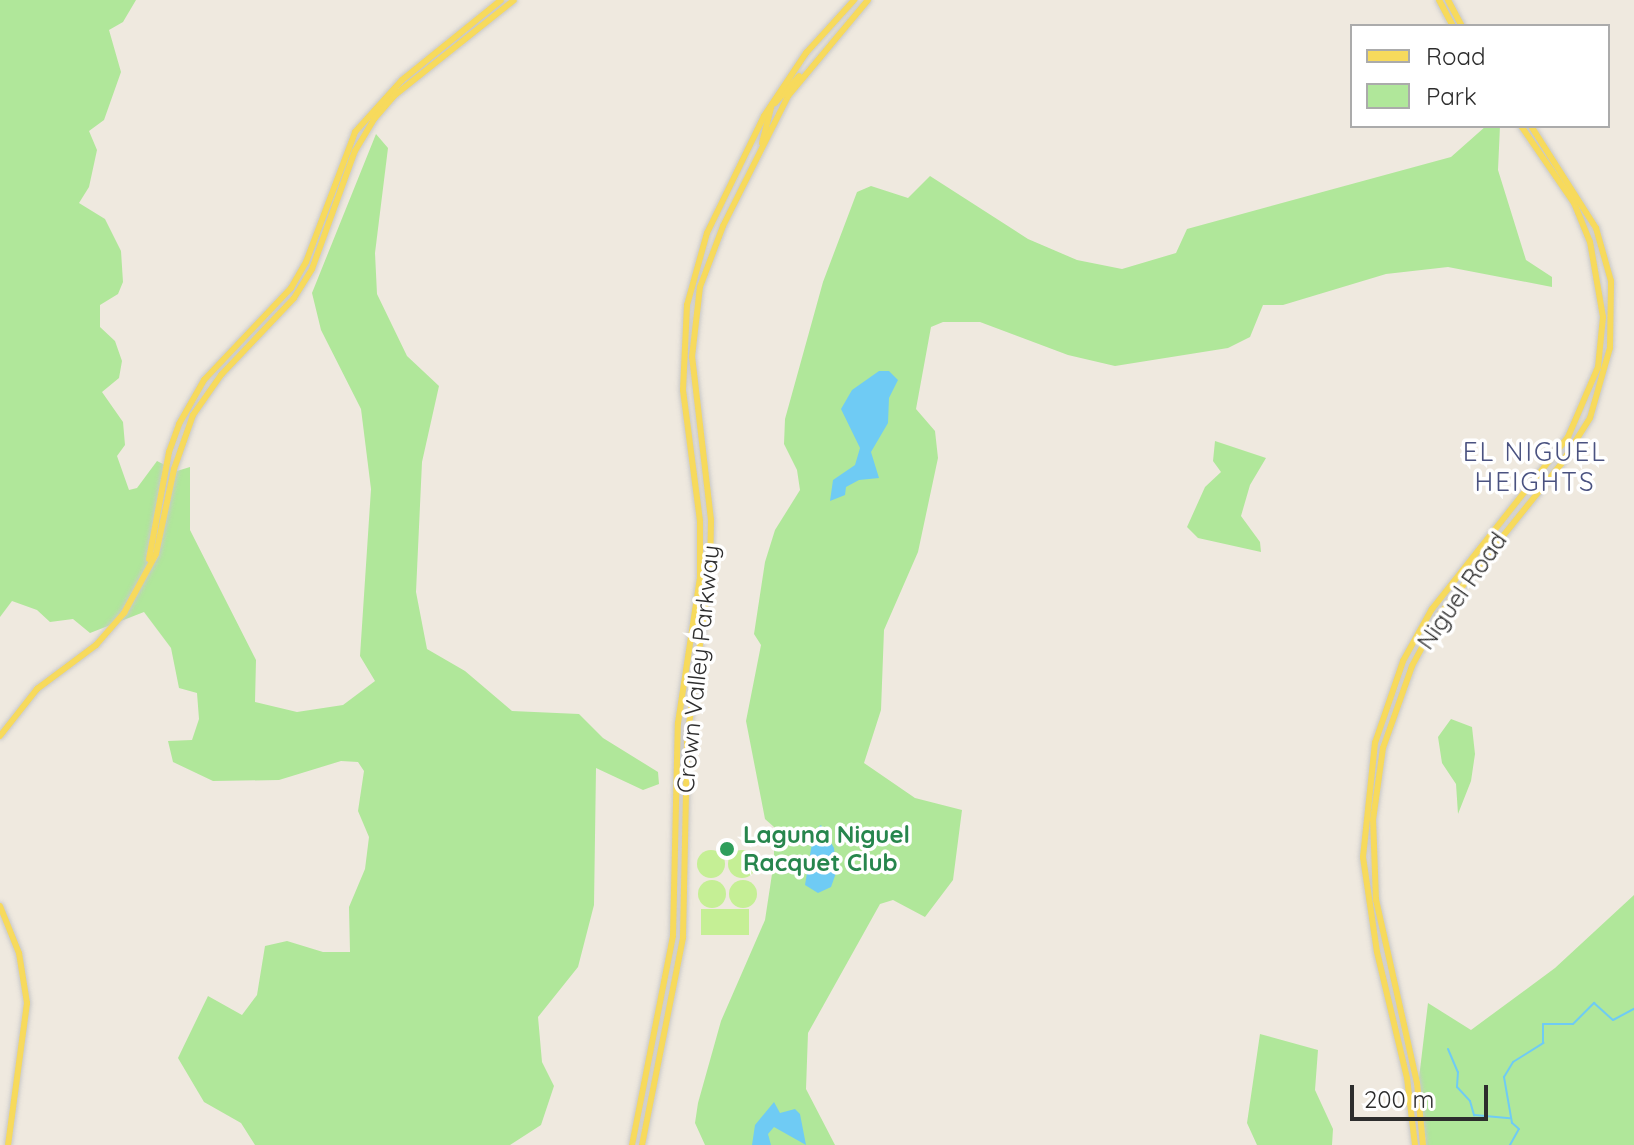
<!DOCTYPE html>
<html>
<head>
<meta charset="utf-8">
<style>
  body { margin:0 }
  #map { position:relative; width:1634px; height:1145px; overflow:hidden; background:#efe9df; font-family:Quicksand,sans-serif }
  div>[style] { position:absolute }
  .green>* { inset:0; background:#b0e79a }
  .pitch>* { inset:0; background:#c5ef95; transform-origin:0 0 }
  .round { border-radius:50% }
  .water>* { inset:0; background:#6fcbf4 }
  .stream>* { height:2px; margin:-1px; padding:0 1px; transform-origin:1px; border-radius:1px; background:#6fcbf4 }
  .roads { filter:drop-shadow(0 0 2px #c8c8c8) drop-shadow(0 0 2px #c8c8c8) }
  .major>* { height:6px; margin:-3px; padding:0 3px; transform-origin:3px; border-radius:3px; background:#f7da5c }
  .dots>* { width:22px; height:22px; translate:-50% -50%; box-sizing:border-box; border:4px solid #fff; border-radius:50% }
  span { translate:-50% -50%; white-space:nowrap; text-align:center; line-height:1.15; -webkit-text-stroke:7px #fff; paint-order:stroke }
  .street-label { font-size:24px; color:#2d2d2d }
  .leisure-label { font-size:24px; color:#27864d; font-weight:700 }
  .left { translate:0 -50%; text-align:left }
  .neighbourhood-label { font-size:26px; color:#4a5280; letter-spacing:2px }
  .legend { position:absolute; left:1350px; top:24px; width:260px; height:104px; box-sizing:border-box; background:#fff; border:2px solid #ababab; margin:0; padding:10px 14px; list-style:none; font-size:24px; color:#2d2d2d }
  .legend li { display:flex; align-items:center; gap:16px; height:40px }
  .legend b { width:40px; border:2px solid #ababab }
  .scale { position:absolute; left:1350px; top:1085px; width:138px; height:36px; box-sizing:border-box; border:4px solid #2d2d2d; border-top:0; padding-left:10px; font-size:24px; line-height:28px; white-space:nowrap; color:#2d2d2d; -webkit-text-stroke:6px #fff; paint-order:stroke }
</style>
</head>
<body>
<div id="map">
  <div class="green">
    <i style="clip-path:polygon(0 0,136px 0,123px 22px,109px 30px,121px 72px,104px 120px,89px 131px,97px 150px,89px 187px,79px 203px,105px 219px,121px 251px,123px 282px,118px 294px,100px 305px,100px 327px,115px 341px,122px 361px,119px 378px,102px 392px,123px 422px,125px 445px,117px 456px,129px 490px,137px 488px,157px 461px,177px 471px,190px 467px,190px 530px,256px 660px,255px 702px,297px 712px,343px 705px,375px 681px,360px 656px,371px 489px,361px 409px,321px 330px,312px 293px,376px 134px,388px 148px,375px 253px,377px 294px,407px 356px,439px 386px,422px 462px,416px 592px,427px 649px,465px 671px,512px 711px,579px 714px,603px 738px,658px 772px,659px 784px,643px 790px,596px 768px,594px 905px,578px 967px,538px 1017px,542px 1062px,554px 1086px,541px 1125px,510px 1145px,255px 1145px,241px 1123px,204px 1102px,178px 1058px,208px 996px,242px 1015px,257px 995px,265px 946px,287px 941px,323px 952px,350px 952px,349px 907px,365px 869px,369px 837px,358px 811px,364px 771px,358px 762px,341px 761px,279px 780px,213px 781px,173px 762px,168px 741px,192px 740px,199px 719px,197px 693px,179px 688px,171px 648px,144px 612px,90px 633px,73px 619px,50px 622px,37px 610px,12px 601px,0 617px)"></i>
    <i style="clip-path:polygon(1486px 126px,1500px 126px,1498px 170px,1526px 260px,1552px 277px,1552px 287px,1448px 267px,1386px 274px,1283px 305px,1263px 305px,1250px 337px,1228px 348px,1115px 366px,1068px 355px,980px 322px,943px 322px,931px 327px,916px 409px,935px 431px,938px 458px,918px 552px,884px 630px,881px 710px,864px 763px,915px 798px,962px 810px,953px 880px,925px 917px,893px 900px,880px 904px,808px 1033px,806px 1089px,835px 1145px,705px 1145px,695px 1123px,698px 1103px,721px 1021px,765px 920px,774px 861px,774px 827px,765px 819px,746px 721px,761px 645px,754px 634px,765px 562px,775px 530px,800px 490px,797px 470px,784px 444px,785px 419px,823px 282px,857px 192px,871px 186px,908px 198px,930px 176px,1028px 239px,1077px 260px,1122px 269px,1176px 253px,1187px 229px,1451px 157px)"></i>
    <i style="clip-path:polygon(1215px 441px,1266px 458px,1250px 485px,1241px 516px,1260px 542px,1261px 552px,1198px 538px,1187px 527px,1205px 487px,1221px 472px,1213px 461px)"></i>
    <i style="clip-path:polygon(1451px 719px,1472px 727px,1475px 754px,1471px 781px,1458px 814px,1456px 784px,1442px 763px,1438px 737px)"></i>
    <i style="clip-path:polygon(1634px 895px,1634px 1145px,1426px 1145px,1419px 1078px,1428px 1003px,1471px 1030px,1555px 968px)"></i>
    <i style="clip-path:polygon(1260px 1034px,1318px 1050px,1315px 1090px,1333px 1129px,1332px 1145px,1257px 1145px,1247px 1123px)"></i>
  </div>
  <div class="pitch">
    <i class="round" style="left:728px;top:850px;width:28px;height:28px"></i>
    <i class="round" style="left:697px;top:850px;width:28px;height:28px"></i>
    <i class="round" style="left:698px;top:880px;width:28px;height:28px"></i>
    <i class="round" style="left:729px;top:880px;width:28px;height:28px"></i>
    <i style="left:701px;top:909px;width:48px;height:26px"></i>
  </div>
  <div class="water">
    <i style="clip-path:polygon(879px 371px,889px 371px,898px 380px,889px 398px,888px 423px,871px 452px,879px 478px,859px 480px,846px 487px,845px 495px,830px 501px,833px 480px,855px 465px,860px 448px,841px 409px,852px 390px)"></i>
    <i style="clip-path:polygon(821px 825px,834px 848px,836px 873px,831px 887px,818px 893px,805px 885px,814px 831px)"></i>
    <i style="clip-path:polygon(774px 1102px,780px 1113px,795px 1109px,800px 1114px,806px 1145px,774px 1127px,768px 1134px,771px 1145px,752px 1145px,755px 1125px)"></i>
  </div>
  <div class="stream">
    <i style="left:1448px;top:1049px;width:25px;rotate:67deg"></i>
    <i style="left:1458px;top:1072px;width:15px;rotate:94deg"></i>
    <i style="left:1457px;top:1087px;width:19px;rotate:47deg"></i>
    <i style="left:1470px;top:1101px;width:15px;rotate:74deg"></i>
    <i style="left:1474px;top:1115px;width:36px;rotate:5deg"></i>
    <i style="left:1510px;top:1145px;width:18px;rotate:-61deg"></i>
    <i style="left:1519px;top:1129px;width:9px;rotate:-139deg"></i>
    <i style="left:1512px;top:1123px;width:47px;rotate:-99.9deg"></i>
    <i style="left:1504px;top:1077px;width:17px;rotate:-59deg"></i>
    <i style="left:1513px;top:1062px;width:36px;rotate:-32deg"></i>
    <i style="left:1543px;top:1043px;width:19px;rotate:-90deg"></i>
    <i style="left:1543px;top:1024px;width:30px"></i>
    <i style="left:1573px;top:1024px;width:30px;rotate:-45deg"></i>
    <i style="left:1594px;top:1003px;width:25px;rotate:42deg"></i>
    <i style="left:1613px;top:1020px;width:24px;rotate:-28deg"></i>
  </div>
  <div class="roads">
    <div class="major">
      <i style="left:1439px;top:0;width:30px;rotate:62deg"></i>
      <i style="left:1448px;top:0;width:30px;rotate:62deg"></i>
      <i style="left:775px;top:103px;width:36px;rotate:-48deg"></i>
      <i style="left:762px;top:143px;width:40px;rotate:-75.6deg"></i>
      <i style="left:149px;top:559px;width:109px;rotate:-79.4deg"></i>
      <i style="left:169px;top:452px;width:30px;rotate:-70deg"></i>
      <i style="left:179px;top:424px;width:51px;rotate:-60.4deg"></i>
      <i style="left:204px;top:380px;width:127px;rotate:-46.6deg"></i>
      <i style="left:291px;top:288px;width:30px;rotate:-60deg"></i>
      <i style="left:306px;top:262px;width:139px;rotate:-69.3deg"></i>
      <i style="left:355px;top:132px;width:70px;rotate:-47.9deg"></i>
      <i style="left:402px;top:80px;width:127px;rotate:-38.9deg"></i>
      <i style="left:0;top:736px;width:60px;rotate:-51.8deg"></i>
      <i style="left:37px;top:689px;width:74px;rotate:-36.7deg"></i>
      <i style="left:96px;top:645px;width:43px;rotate:-48.8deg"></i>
      <i style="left:124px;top:613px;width:67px;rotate:-61.5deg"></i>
      <i style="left:156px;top:554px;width:87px;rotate:-78deg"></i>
      <i style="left:174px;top:469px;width:57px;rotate:-70.6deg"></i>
      <i style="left:193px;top:415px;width:49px;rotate:-55deg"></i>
      <i style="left:221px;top:375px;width:106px;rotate:-46.5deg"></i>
      <i style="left:294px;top:298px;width:34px;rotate:-58deg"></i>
      <i style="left:312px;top:269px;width:126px;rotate:-70deg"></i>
      <i style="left:355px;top:151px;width:39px;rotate:-59deg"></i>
      <i style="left:375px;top:118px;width:30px;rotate:-49deg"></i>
      <i style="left:395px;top:95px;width:152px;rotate:-38.6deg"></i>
      <i style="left:0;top:906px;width:51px;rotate:68deg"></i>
      <i style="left:19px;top:953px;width:51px;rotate:80.9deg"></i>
      <i style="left:27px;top:1003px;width:143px;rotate:97.6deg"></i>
      <i style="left:632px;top:1145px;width:213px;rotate:-78.9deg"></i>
      <i style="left:673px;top:936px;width:213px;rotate:-88.7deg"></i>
      <i style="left:678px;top:723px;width:147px;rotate:-81.4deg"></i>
      <i style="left:700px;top:578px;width:57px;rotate:-90deg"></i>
      <i style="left:700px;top:521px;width:132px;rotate:-97.4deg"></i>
      <i style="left:683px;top:390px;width:85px;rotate:-87.3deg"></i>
      <i style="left:687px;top:305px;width:75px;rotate:-74.5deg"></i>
      <i style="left:707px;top:233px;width:130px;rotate:-64deg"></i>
      <i style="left:764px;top:116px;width:76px;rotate:-56.3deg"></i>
      <i style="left:806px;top:53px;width:72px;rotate:-47.8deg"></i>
      <i style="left:642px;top:1145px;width:212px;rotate:-78.8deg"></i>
      <i style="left:683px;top:937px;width:198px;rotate:-88.8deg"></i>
      <i style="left:687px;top:739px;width:169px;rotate:-82.2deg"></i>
      <i style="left:710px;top:572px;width:52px;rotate:-88.9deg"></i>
      <i style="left:711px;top:520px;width:164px;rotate:-96.6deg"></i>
      <i style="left:692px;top:357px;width:70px;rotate:-83.5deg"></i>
      <i style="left:700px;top:287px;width:65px;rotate:-69.3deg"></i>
      <i style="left:723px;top:226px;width:145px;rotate:-63.4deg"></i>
      <i style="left:788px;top:96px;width:125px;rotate:-50.2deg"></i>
      <i style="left:1415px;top:1145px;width:67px;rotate:-96.8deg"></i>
      <i style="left:1407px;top:1078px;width:130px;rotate:-103.4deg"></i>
      <i style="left:1377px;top:952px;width:96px;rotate:-98.4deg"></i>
      <i style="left:1363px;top:857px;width:115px;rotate:-84deg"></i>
      <i style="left:1375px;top:743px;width:87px;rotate:-71.1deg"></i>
      <i style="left:1403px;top:661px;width:60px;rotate:-60.9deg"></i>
      <i style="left:1432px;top:609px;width:219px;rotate:-51.7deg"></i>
      <i style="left:1568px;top:437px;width:76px;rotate:-66.8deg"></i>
      <i style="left:1598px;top:367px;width:50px;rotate:-84.3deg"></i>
      <i style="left:1603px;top:317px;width:76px;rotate:-99.8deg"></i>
      <i style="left:1590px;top:242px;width:42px;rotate:-112.3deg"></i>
      <i style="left:1574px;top:203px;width:93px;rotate:-124.5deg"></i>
      <i style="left:1423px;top:1145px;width:62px;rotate:-95.5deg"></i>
      <i style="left:1417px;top:1083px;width:188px;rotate:-102.6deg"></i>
      <i style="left:1376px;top:900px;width:80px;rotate:-92.1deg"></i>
      <i style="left:1373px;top:820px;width:73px;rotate:-82.1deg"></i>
      <i style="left:1383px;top:748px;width:87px;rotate:-70.5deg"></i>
      <i style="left:1412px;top:666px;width:59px;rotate:-61.7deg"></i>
      <i style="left:1440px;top:614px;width:193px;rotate:-51.1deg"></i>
      <i style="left:1561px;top:464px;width:54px;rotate:-57.8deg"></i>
      <i style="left:1590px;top:418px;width:73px;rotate:-74.1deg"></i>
      <i style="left:1610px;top:348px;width:67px;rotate:-89.1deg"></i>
      <i style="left:1611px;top:281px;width:55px;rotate:-105.8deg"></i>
      <i style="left:1596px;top:228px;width:121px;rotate:-122.5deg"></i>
    </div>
  </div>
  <div class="dots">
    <i style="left:727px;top:849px;background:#2e9e5b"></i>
  </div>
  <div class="street-label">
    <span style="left:1462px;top:591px;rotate:-55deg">Niguel Road</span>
    <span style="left:698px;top:669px;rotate:-84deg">Crown Valley Parkway</span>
  </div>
  <div class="leisure-label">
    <span class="left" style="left:743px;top:849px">Laguna Niguel<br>Racquet Club</span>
  </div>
  <div class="neighbourhood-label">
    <span style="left:1535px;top:467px">EL NIGUEL<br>HEIGHTS</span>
  </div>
  <ul class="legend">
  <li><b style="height:10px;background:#f7da5c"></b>Road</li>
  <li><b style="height:22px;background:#b0e79a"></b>Park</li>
  </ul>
  <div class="scale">200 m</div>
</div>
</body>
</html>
